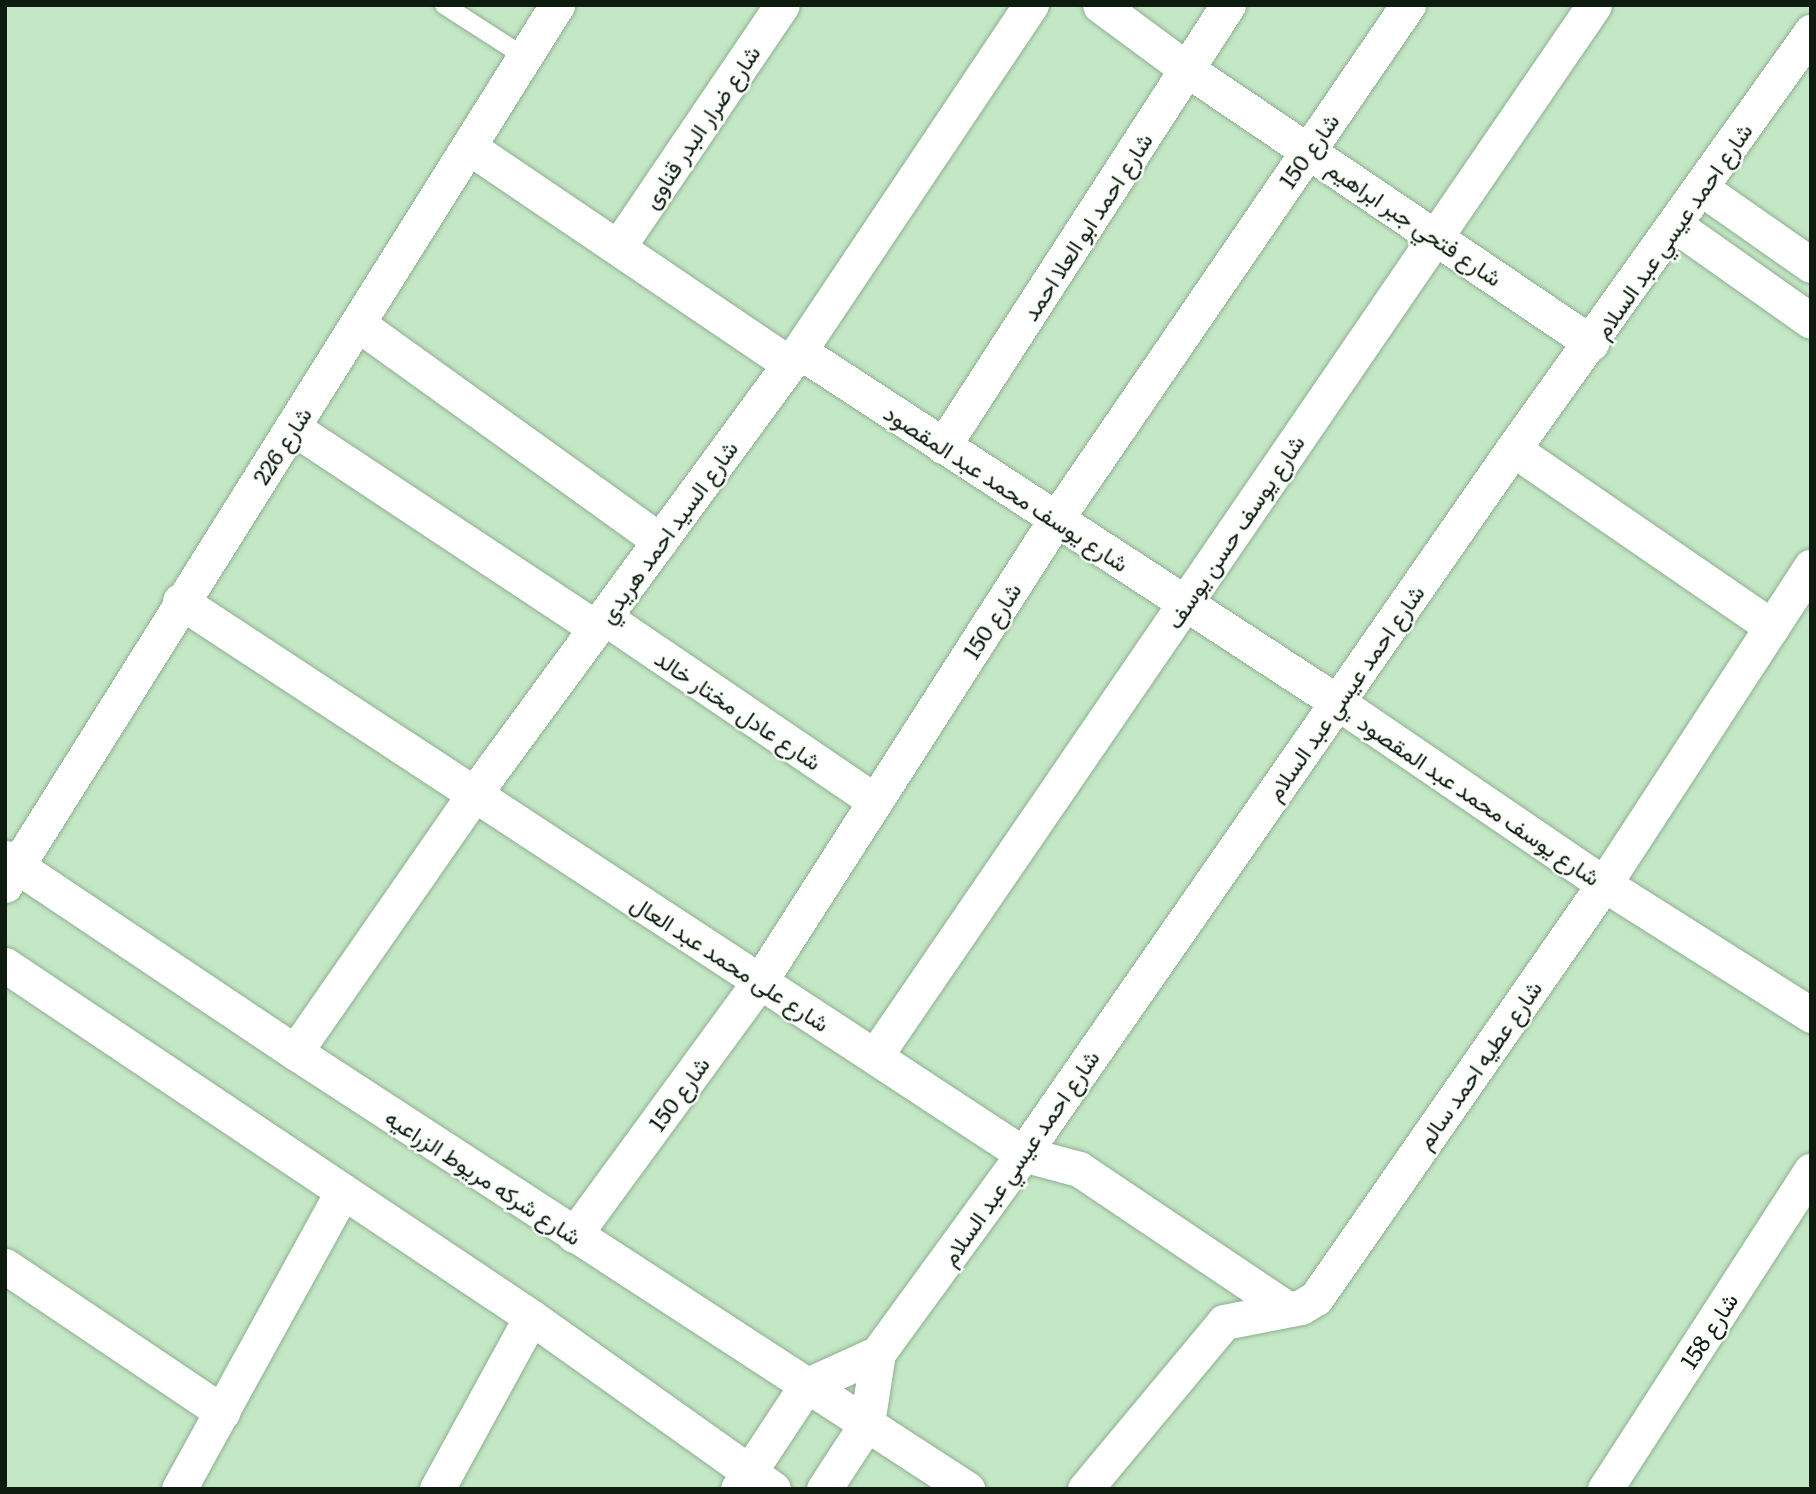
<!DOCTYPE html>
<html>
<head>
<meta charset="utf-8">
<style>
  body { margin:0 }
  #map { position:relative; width:1816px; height:1494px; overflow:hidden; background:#c4e8c5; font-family:Literata,Vazirmatn,serif }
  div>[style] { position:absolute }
  .roads { filter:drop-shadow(0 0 2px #8daf8f) drop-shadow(0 0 2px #8daf8f) }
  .lane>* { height:18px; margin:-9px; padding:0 9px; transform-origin:9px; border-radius:9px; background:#fff }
  .street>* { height:35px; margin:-17.5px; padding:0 17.5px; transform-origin:17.5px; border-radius:17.5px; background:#fff }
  span { translate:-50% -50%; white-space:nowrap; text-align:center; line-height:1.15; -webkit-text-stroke:5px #fbfffb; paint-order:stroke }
  .street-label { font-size:23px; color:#0e1b0f }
  .frame { position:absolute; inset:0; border:7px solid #0e1b0f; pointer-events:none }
</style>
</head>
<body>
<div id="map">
  <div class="roads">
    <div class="lane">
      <i style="left:444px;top:5px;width:96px;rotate:32.7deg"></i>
    </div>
    <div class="street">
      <i style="left:1100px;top:5px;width:109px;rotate:36.5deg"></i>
      <i style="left:1188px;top:70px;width:487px;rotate:34.1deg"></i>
      <i style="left:469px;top:147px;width:387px;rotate:34.1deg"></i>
      <i style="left:1701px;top:188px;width:134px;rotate:35deg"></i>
      <i style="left:1675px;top:225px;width:166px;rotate:35.2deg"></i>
      <i style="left:618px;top:247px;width:292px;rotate:-55.9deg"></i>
      <i style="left:358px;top:324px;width:372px;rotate:35.7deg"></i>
      <i style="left:799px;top:351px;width:642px;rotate:33.12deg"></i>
      <i style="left:1337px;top:702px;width:323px;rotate:34.3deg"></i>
      <i style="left:1604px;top:884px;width:245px;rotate:32.3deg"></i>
      <i style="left:292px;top:427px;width:364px;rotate:33.5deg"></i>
      <i style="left:943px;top:446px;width:525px;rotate:-57.13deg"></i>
      <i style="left:1513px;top:449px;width:314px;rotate:34.5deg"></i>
      <i style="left:180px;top:601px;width:1008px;rotate:33.26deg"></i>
      <i style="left:1023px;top:1154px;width:58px;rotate:15deg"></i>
      <i style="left:1079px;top:1169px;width:251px;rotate:33.9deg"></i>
      <i style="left:604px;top:617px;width:328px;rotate:34.2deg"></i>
      <i style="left:5px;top:858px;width:349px;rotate:33.8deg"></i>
      <i style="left:295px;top:1052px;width:802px;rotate:33.04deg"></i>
      <i style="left:5px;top:885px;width:1039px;rotate:-57.9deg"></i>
      <i style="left:5px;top:965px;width:633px;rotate:33.79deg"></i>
      <i style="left:531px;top:1317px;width:297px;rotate:35.4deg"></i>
      <i style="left:295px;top:1052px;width:314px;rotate:-55.2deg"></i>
      <i style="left:474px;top:794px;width:549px;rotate:-53.73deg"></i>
      <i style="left:799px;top:351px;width:417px;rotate:-56.2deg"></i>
      <i style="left:875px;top:1056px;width:1273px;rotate:-55.62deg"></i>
      <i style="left:574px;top:1235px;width:315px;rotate:-53.8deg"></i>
      <i style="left:760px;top:981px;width:549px;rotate:-57.35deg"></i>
      <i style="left:1056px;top:519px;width:623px;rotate:-55.6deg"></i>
      <i style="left:5px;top:1266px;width:262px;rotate:33.9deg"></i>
      <i style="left:179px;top:1489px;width:340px;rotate:-61.2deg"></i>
      <i style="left:437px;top:1489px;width:196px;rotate:-61.3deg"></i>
      <i style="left:738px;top:1489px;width:123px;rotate:-56.6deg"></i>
      <i style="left:806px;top:1386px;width:79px;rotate:-24.6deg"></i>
      <i style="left:824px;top:1489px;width:79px;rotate:-56.9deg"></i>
      <i style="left:867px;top:1423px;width:71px;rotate:-81.1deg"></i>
      <i style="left:878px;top:1353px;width:246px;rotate:-53.9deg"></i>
      <i style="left:1023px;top:1154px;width:859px;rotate:-55.2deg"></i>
      <i style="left:1513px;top:449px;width:513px;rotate:-54.45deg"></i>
      <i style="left:1085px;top:1489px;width:217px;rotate:-50.2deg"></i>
      <i style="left:1224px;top:1322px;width:78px;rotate:-11deg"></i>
      <i style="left:1301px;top:1307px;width:17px;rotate:-31deg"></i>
      <i style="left:1316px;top:1298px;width:504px;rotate:-55.18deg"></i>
      <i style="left:1604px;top:884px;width:379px;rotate:-56.9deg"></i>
      <i style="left:1605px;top:1489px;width:379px;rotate:-57.1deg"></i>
    </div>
  </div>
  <div class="street-label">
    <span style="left:700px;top:126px;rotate:-56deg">شارع ضرار البدر قناوى</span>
    <span style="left:1308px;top:150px;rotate:-55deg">شارع 150</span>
    <span style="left:1415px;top:222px;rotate:34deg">شارع فتحي جبر ابراهيم</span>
    <span style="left:1086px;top:226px;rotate:-57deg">شارع احمد ابو العلا احمد</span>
    <span style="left:1672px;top:230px;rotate:-55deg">شارع احمد عيسي عبد السلام</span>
    <span style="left:281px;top:445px;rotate:-57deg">شارع 226</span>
    <span style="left:1007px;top:487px;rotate:33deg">شارع يوسف محمد عبد المقصود</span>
    <span style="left:667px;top:531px;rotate:-54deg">شارع السيد احمد هريدي</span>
    <span style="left:1234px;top:531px;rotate:-56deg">شارع يوسف حسن يوسف</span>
    <span style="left:991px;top:620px;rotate:-57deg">شارع 150</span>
    <span style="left:1344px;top:692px;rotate:-55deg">شارع احمد عيسي عبد السلام</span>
    <span style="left:739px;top:709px;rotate:34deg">شارع عادل مختار خالد</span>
    <span style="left:1480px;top:799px;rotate:34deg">شارع يوسف محمد عبد المقصود</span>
    <span style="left:731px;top:962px;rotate:33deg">شارع على محمد عبد العال</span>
    <span style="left:1478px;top:1064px;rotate:-55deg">شارع عطيه احمد سالم</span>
    <span style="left:678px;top:1093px;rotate:-54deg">شارع 150</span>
    <span style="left:1019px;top:1157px;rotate:-55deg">شارع احمد عيسي عبد السلام</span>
    <span style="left:484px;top:1176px;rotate:33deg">شارع شركه مريوط الزراعيه</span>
    <span style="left:1708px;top:1330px;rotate:-57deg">شارع 158</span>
  </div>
  <div class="frame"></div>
</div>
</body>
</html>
